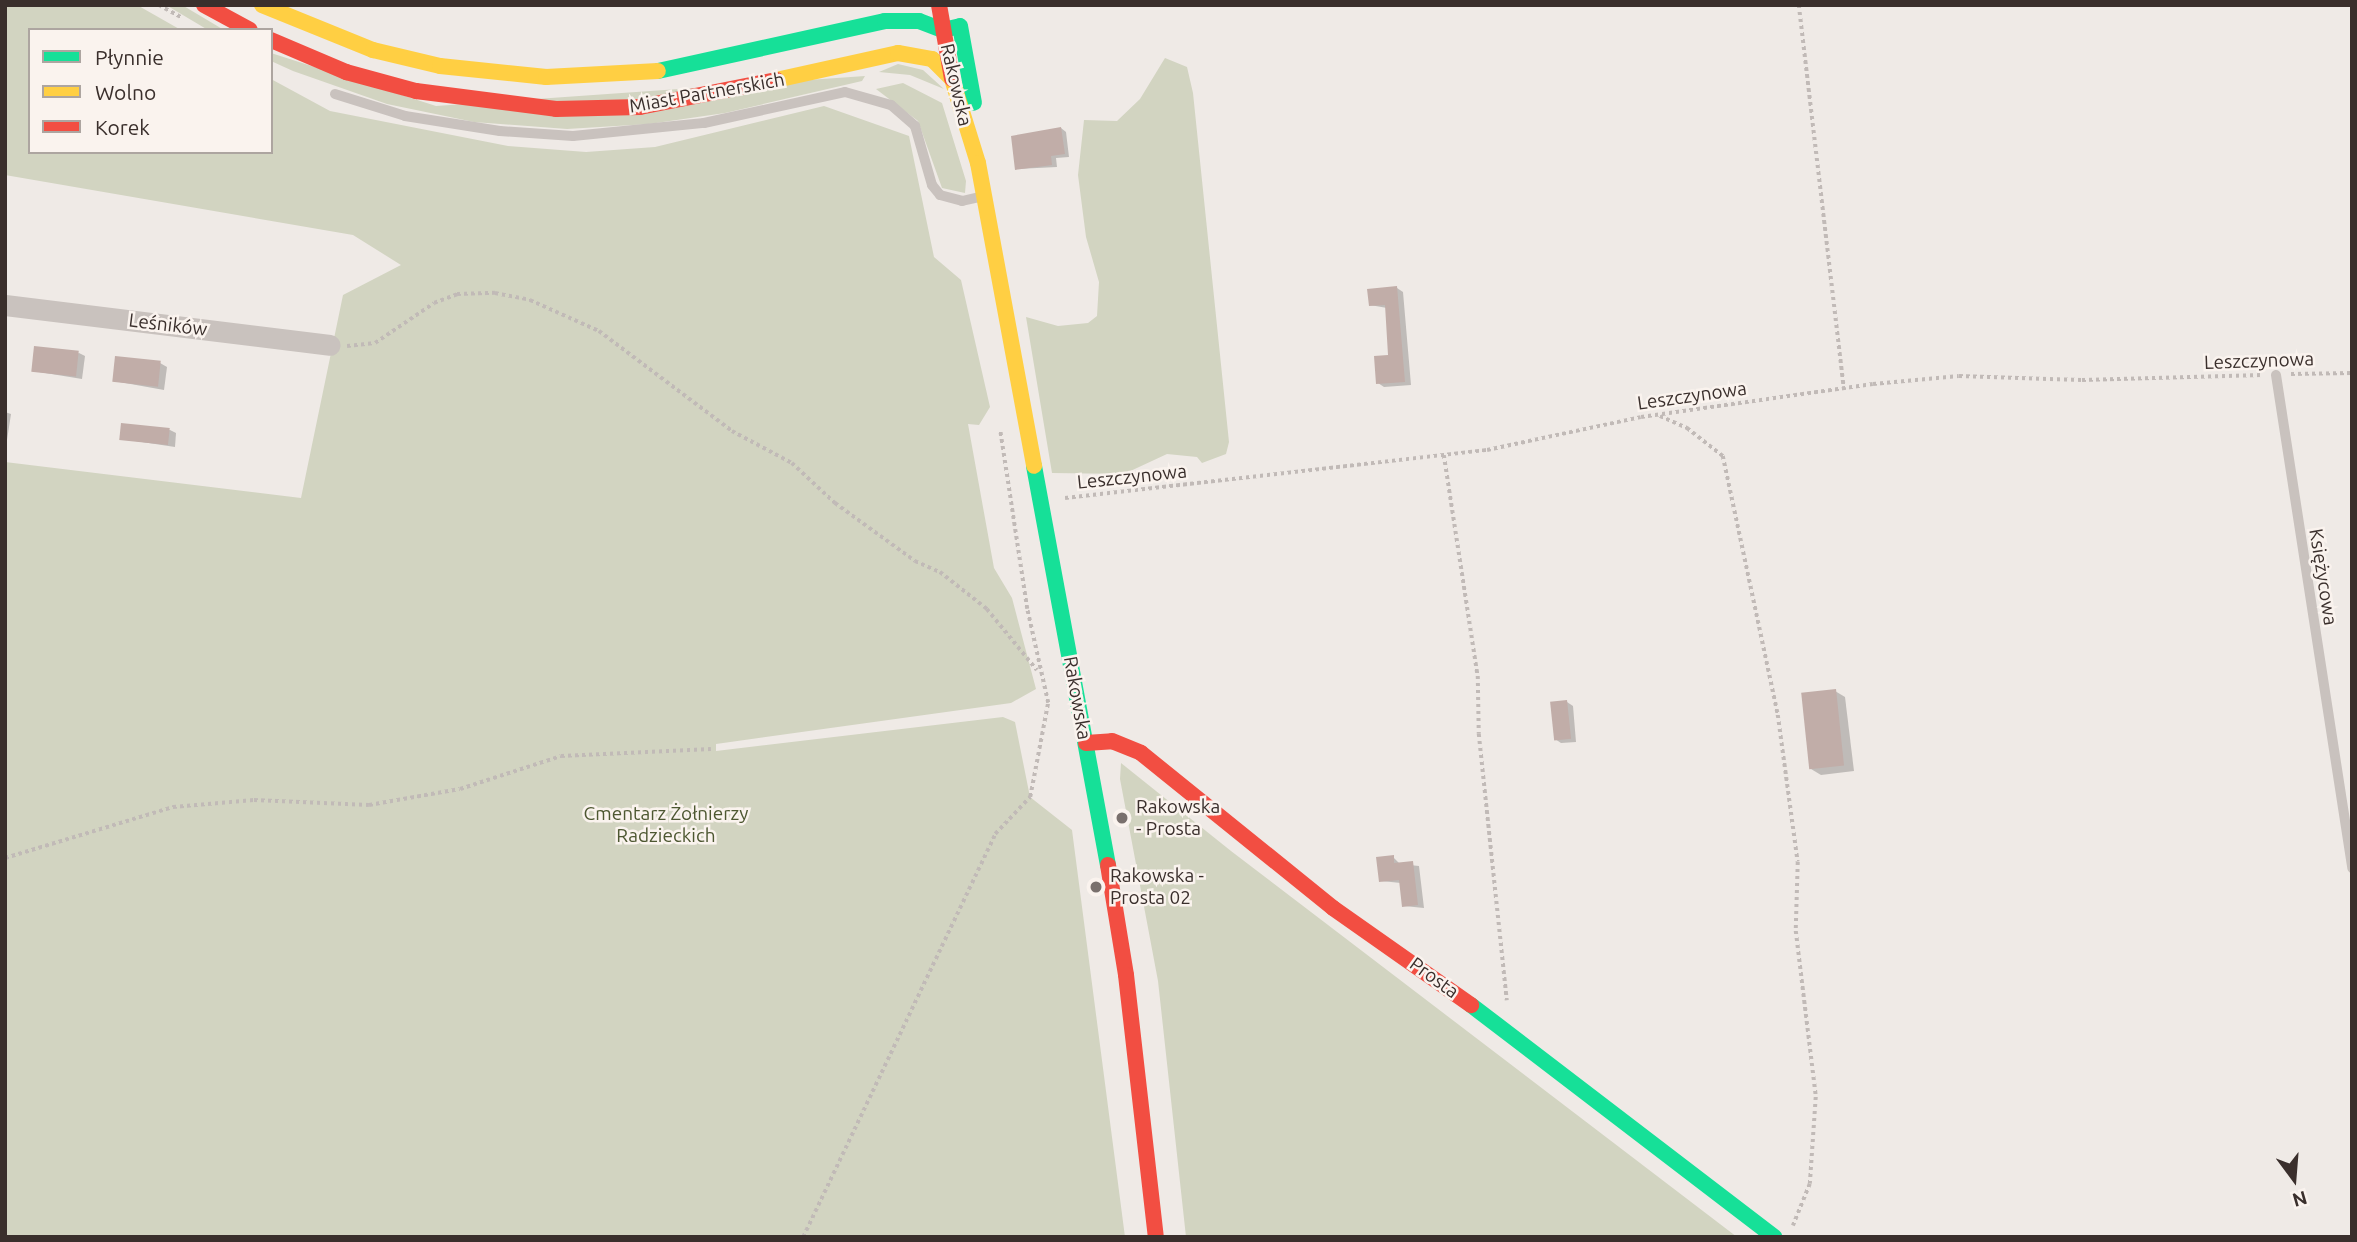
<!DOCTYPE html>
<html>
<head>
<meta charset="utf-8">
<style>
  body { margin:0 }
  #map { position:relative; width:2357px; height:1242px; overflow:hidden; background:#efeae6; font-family:Ubuntu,sans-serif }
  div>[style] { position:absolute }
  .green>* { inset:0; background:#d2d4c1 }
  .shadow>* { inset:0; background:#0003 }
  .building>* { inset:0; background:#c1ada8; transform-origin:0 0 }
  .path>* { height:3.5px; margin-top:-1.75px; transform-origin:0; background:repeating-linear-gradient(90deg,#c1bab7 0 3.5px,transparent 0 7px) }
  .lane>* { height:10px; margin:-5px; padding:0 5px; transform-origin:5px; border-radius:5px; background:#c9c2be }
  .street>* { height:21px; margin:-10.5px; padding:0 10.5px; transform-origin:10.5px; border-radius:10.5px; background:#c9c2be }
  .fast>* { height:16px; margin:-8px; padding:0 8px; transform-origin:8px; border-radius:8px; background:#16e098 }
  .slow>* { height:16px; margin:-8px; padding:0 8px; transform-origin:8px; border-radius:8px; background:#ffcf43 }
  .jam>* { height:16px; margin:-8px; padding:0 8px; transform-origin:8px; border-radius:8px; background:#f24e42 }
  .dots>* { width:19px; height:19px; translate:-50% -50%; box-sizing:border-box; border:4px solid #faf3ee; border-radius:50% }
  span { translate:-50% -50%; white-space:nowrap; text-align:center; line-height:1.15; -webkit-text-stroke:5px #faf3ee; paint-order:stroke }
  .street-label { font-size:19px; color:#3a2f2c }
  .poi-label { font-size:19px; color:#3a2f2c }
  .left { translate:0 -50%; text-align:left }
  .park-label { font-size:19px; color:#4d5731 }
  .frame { position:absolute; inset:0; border:7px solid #3a2f2c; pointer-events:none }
  .legend { position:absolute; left:28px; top:28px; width:245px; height:126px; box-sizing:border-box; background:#faf3ee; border:2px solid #ada5a0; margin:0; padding:9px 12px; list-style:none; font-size:21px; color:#3a2f2c }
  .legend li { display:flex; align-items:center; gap:14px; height:35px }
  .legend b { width:35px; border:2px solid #ada5a0 }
  .north { position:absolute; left:2259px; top:1144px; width:70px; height:70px; -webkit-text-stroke:5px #faf3ee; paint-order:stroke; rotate:164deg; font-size:19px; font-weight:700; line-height:28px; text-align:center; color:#3a2f2c }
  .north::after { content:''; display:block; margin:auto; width:24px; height:32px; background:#3a2f2c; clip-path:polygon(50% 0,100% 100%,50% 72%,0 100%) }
</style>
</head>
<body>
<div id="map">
  <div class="green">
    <i style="clip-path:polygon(5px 5px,137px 5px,181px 30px,30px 30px,30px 152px,271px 152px,271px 79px,330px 111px,508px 146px,586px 152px,655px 147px,824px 106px,909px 136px,934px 257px,961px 280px,990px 407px,979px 425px,968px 424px,994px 568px,1012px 598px,1036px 689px,1011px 703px,716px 744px,716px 751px,1003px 717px,1015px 722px,1030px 797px,1072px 830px,1125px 1237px,5px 1237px,5px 462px,301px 498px,343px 295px,401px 265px,353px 235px,5px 175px)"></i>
    <i style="clip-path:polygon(166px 5px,182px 5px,224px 30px,208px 30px)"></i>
    <i style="clip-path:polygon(271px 53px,436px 106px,865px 76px,862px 81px,725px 113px,649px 124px,567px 129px,474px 122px,387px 104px,293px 71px,271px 61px)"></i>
    <i style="clip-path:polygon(1165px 58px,1187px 67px,1193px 93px,1229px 442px,1226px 454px,1202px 463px,1197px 457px,1167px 454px,1124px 474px,1052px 473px,1026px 317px,1058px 326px,1088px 323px,1097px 316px,1099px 282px,1086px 237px,1078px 175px,1084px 120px,1117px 121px,1140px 99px)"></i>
    <i style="clip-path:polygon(898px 64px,923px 70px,944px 89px,910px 75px,879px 72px)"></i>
    <i style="clip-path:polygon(903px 83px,942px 103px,966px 181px,965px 193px,942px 188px,918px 121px,876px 89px)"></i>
    <i style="clip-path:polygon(1121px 763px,1231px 851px,1737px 1237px,1186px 1237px,1158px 981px,1120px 779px)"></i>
  </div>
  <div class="shadow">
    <i style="clip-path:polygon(1061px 128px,1066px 132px,1069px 157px,1056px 158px,1057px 167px,1017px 169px)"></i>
    <i style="clip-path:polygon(1397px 288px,1403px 292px,1411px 385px,1384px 387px,1378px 383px,1390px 356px,1387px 308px,1370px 305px)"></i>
    <i style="clip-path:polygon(79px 353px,85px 356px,82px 379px,33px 371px)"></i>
    <i style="clip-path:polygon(160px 363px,167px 367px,164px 390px,114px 381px)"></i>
    <i style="clip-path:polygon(5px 412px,11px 414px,5px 453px)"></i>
    <i style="clip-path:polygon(170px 430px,176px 433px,175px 447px,122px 439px)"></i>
    <i style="clip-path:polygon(1835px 691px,1845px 697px,1854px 771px,1821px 775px,1811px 769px)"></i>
    <i style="clip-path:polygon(1567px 702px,1573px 706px,1576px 742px,1561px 743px,1555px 739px)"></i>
    <i style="clip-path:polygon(1393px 857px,1400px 864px,1419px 866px,1424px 908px,1404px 906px,1401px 883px,1381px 881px)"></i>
  </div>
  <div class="building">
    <i style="clip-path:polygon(1061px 127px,1065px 154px,1051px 156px,1052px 165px,1015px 170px,1011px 136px)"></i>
    <i style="clip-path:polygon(1397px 286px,1405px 382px,1376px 384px,1374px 356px,1388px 355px,1385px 305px,1369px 306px,1367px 289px)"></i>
    <i style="left:34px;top:346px;width:45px;height:26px;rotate:6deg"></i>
    <i style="left:115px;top:356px;width:46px;height:26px;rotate:6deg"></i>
    <i style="left:121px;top:423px;width:49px;height:17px;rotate:6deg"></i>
    <i style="left:1836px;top:689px;width:77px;height:35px;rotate:84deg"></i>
    <i style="left:1567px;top:700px;width:39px;height:17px;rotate:84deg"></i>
    <i style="clip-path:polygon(1394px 855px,1394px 863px,1413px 861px,1418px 905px,1402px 907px,1399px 880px,1379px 882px,1376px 857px)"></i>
  </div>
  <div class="path">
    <i style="left:159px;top:5px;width:26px;rotate:29deg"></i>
    <i style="left:1799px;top:5px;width:386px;rotate:83.3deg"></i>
    <i style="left:347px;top:346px;width:28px;rotate:-6deg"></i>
    <i style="left:375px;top:343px;width:71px;rotate:-34.1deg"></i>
    <i style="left:434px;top:303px;width:25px;rotate:-21deg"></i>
    <i style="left:457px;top:294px;width:38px;rotate:-2deg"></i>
    <i style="left:495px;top:293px;width:36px;rotate:11deg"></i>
    <i style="left:530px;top:300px;width:76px;rotate:24.2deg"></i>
    <i style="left:599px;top:331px;width:166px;rotate:36.9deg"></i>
    <i style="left:732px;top:431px;width:68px;rotate:28.1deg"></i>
    <i style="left:792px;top:463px;width:59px;rotate:42.9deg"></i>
    <i style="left:835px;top:503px;width:99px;rotate:35.9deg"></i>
    <i style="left:915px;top:561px;width:27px;rotate:24deg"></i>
    <i style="left:940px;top:572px;width:60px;rotate:38.2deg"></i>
    <i style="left:987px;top:609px;width:79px;rotate:50.7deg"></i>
    <i style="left:2291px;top:374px;width:61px;rotate:-0.9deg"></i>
    <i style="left:1660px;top:416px;width:30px;rotate:24deg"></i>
    <i style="left:1687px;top:428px;width:46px;rotate:37.9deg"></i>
    <i style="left:1723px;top:456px;width:265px;rotate:78deg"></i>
    <i style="left:1778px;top:715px;width:148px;rotate:82.3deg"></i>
    <i style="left:1798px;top:862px;width:69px;rotate:91.7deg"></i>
    <i style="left:1796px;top:931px;width:167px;rotate:83.1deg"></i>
    <i style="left:1816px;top:1097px;width:87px;rotate:93.9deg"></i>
    <i style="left:1810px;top:1184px;width:45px;rotate:112deg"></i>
    <i style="left:1444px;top:455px;width:224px;rotate:81.3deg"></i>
    <i style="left:1478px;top:676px;width:58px;rotate:89deg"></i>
    <i style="left:1479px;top:734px;width:268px;rotate:84deg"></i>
    <i style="left:1065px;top:498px;width:425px;rotate:-6.5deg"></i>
    <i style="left:1487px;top:450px;width:157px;rotate:-12.1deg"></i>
    <i style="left:1641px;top:417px;width:234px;rotate:-8.1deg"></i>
    <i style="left:1873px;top:384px;width:86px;rotate:-5.3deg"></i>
    <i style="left:1959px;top:376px;width:123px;rotate:1.9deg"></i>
    <i style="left:2082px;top:380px;width:180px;rotate:-1.6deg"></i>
    <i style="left:5px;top:858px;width:176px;rotate:-16.9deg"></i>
    <i style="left:173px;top:807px;width:81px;rotate:-4.9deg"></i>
    <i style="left:254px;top:800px;width:115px;rotate:2.5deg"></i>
    <i style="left:369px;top:805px;width:92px;rotate:-10deg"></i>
    <i style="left:460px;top:789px;width:106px;rotate:-18.1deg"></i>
    <i style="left:561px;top:756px;width:150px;rotate:-2.7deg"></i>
    <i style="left:803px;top:1237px;width:446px;rotate:-64.5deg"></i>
    <i style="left:995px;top:834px;width:51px;rotate:-46.6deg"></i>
    <i style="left:1030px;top:797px;width:96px;rotate:-79.2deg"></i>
    <i style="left:1048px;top:703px;width:96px;rotate:-102.6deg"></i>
    <i style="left:1027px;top:609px;width:181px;rotate:-98.6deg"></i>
  </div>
  <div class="lane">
    <i style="left:335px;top:94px;width:73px;rotate:17.4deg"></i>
    <i style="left:405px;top:116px;width:96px;rotate:9deg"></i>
    <i style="left:500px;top:131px;width:73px;rotate:3.9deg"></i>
    <i style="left:573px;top:136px;width:132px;rotate:-5.7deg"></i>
    <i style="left:704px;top:123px;width:144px;rotate:-12.4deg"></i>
    <i style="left:845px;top:92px;width:48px;rotate:15.8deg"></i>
    <i style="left:891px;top:105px;width:32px;rotate:41deg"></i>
    <i style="left:915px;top:126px;width:61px;rotate:73.9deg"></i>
    <i style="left:932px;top:185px;width:13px;rotate:51deg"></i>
    <i style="left:940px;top:195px;width:23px;rotate:15deg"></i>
    <i style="left:962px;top:201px;width:22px;rotate:-13deg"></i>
    <i style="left:2276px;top:375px;width:499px;rotate:81.2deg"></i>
  </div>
  <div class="street">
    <i style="left:5px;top:305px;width:327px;rotate:7deg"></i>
  </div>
  <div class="fast">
    <i style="left:658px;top:71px;width:232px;rotate:-12.4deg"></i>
    <i style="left:885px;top:21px;width:34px"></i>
    <i style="left:919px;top:21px;width:26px;rotate:21deg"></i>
    <i style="left:943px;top:30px;width:17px;rotate:-13deg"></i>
    <i style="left:960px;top:26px;width:78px;rotate:79.7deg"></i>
    <i style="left:1034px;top:466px;width:406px;rotate:79.5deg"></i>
    <i style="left:1471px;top:1005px;width:382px;rotate:37.4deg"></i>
  </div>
  <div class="slow">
    <i style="left:262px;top:5px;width:120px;rotate:22.1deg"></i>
    <i style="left:373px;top:50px;width:69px;rotate:13.4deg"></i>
    <i style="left:440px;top:66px;width:107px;rotate:5.9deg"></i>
    <i style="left:546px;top:77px;width:112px;rotate:-3.1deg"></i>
    <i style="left:776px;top:80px;width:125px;rotate:-12.5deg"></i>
    <i style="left:898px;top:53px;width:35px;rotate:10deg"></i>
    <i style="left:932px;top:59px;width:28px;rotate:45deg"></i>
    <i style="left:952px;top:79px;width:88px;rotate:72.8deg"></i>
    <i style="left:978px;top:163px;width:308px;rotate:79.5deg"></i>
  </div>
  <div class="jam">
    <i style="left:204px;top:5px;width:52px;rotate:28.5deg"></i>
    <i style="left:939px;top:5px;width:75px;rotate:80deg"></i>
    <i style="left:271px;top:40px;width:82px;rotate:23.1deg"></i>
    <i style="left:346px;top:72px;width:73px;rotate:15.2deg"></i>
    <i style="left:416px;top:91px;width:141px;rotate:7.3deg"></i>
    <i style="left:556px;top:109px;width:84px;rotate:-1.4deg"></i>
    <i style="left:640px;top:107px;width:139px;rotate:-11.2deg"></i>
    <i style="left:1086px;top:743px;width:26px;rotate:-4deg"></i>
    <i style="left:1112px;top:741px;width:31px;rotate:22deg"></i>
    <i style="left:1141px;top:753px;width:247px;rotate:38.9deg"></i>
    <i style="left:1333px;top:908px;width:169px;rotate:35.1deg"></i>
    <i style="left:1108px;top:865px;width:111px;rotate:80.7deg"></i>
    <i style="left:1126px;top:975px;width:264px;rotate:83.5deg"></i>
  </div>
  <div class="dots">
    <i style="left:1122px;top:818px;background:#79706d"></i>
    <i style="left:1096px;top:887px;background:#79706d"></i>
  </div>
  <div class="street-label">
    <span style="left:956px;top:85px;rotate:77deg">Rakowska</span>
    <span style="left:707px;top:93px;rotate:-10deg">Miast Partnerskich</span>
    <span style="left:168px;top:325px;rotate:7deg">Leśników</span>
    <span style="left:2259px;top:361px;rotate:-2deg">Leszczynowa</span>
    <span style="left:1692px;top:396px;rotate:-8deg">Leszczynowa</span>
    <span style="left:1132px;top:477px;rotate:-6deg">Leszczynowa</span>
    <span style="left:2323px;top:577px;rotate:81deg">Księżycowa</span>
    <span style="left:1077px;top:698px;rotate:80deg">Rakowska</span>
    <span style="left:1434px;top:978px;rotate:36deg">Prosta</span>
  </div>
  <div class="poi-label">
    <span class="left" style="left:1136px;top:818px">Rakowska<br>- Prosta</span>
    <span class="left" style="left:1110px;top:887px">Rakowska -<br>Prosta 02</span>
  </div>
  <div class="park-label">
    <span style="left:666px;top:825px">Cmentarz Żołnierzy<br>Radzieckich</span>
  </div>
  <div class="frame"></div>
  <ul class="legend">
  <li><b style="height:9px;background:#16e098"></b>Płynnie</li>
  <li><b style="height:9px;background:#ffcf43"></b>Wolno</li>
  <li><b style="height:9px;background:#f24e42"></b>Korek</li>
  </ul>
  <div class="north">N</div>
</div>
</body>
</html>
